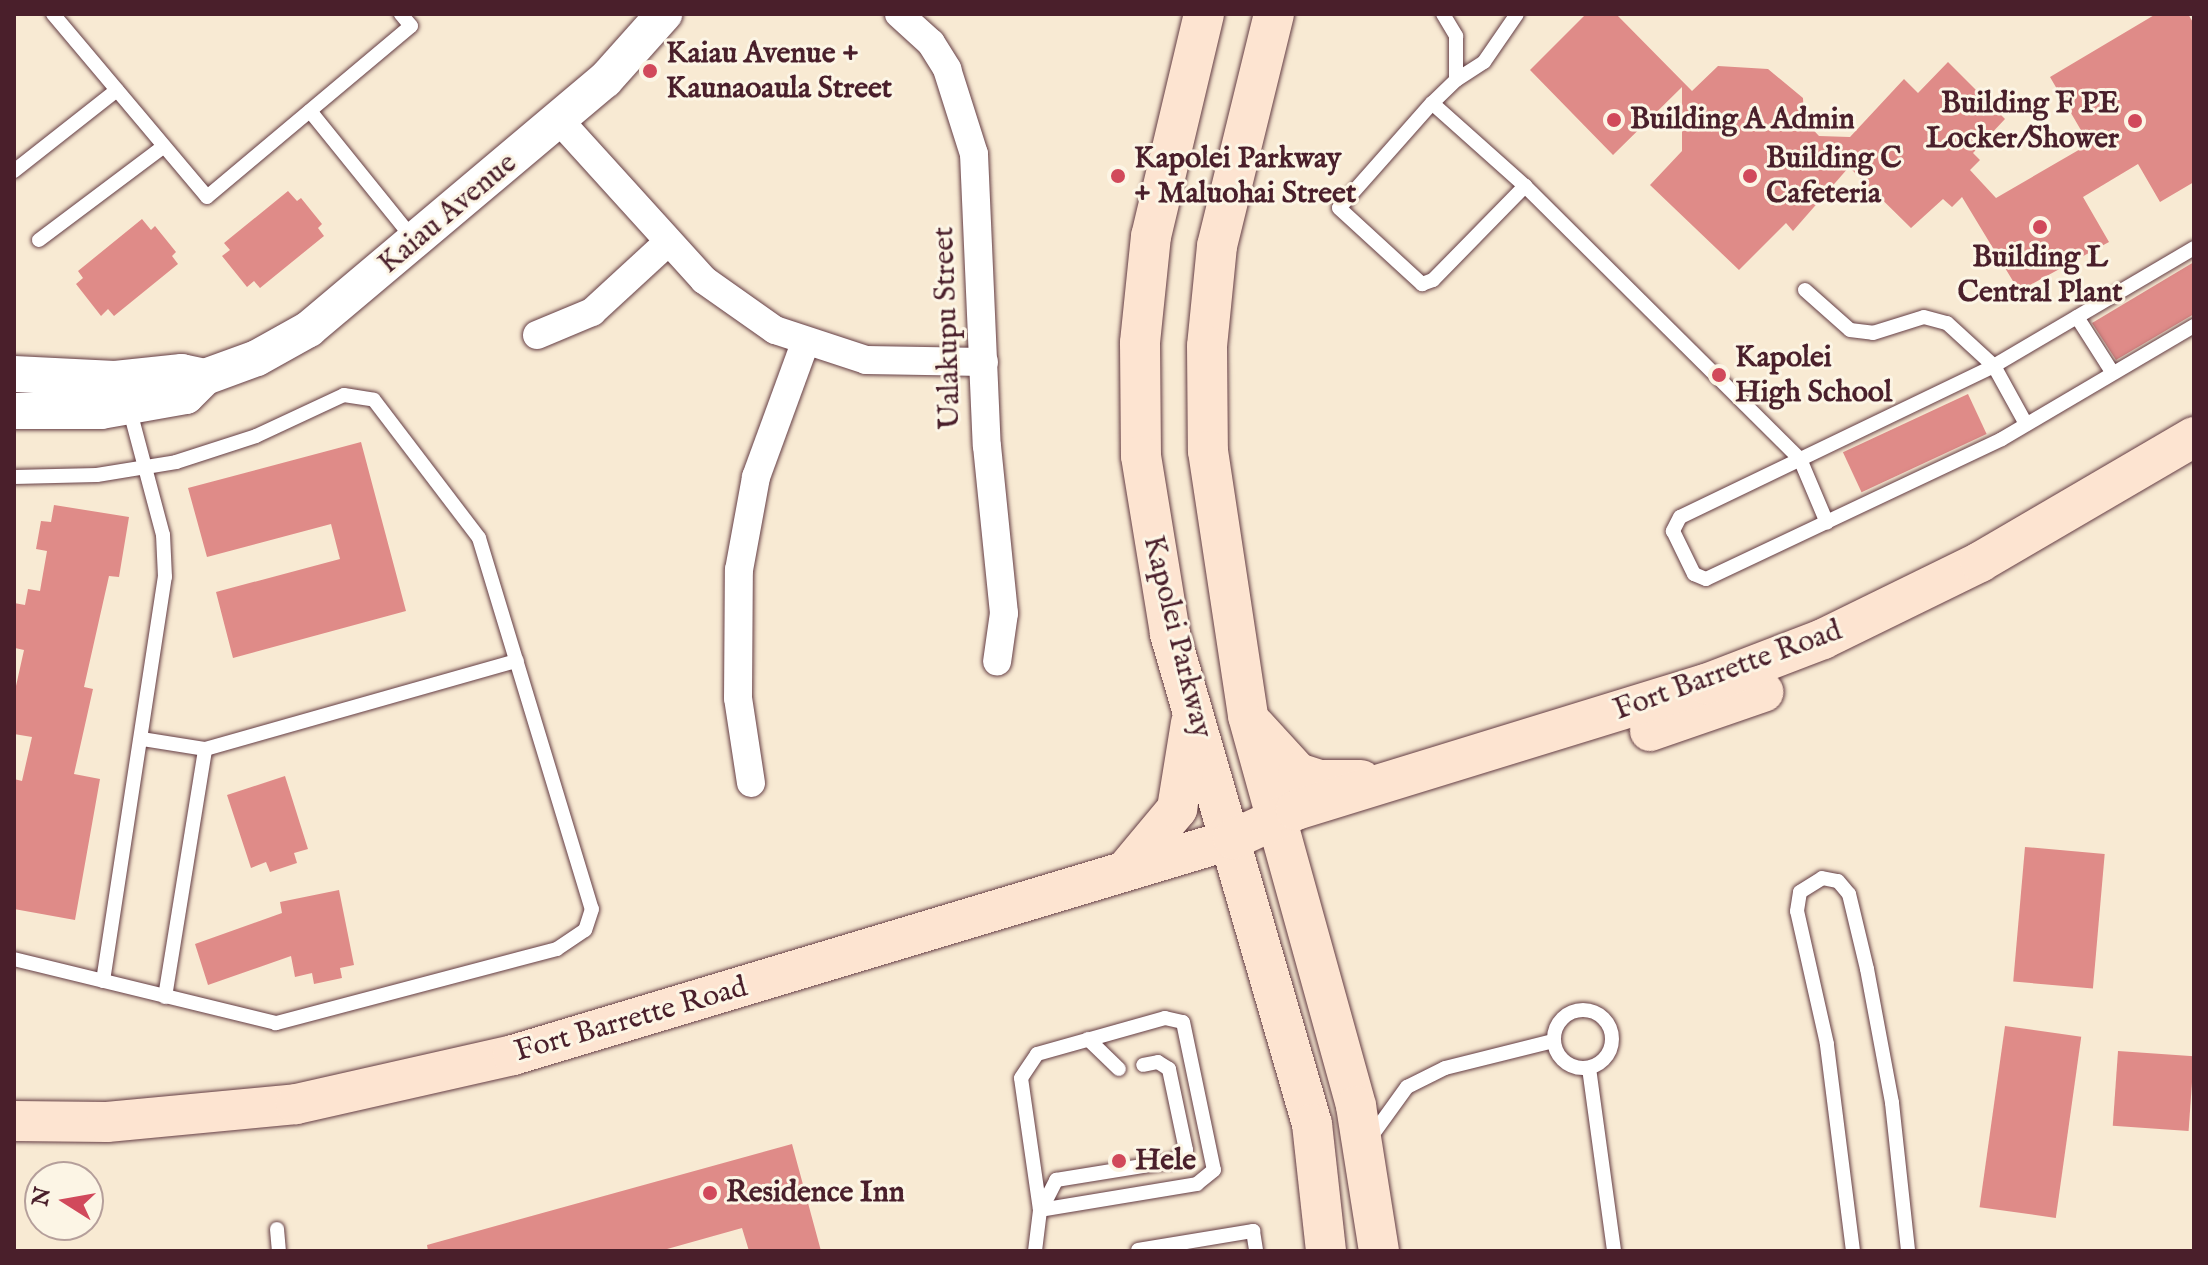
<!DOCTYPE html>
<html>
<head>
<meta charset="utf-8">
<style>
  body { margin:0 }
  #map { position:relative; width:2208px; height:1265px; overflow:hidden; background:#f8ead3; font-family:"IM FELL English",serif }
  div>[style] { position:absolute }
  .building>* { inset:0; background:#df8b88; transform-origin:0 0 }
  .roads { filter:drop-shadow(0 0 2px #643d44) drop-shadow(0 0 2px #643d44) }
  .service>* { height:14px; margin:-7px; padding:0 7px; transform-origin:7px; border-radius:7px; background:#fff }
  .service>.ring { margin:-7px; padding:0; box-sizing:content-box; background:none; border:14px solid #fff; border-radius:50% }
  .minor>* { height:28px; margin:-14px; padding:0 14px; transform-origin:14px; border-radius:14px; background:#fff }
  .tertiary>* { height:36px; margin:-18px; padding:0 18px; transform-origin:18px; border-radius:18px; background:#fff }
  .secondary>* { height:40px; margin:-20px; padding:0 20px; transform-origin:20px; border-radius:20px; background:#fde4d1 }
  .dots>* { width:22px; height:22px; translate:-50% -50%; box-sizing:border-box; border:4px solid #fcf5e5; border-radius:50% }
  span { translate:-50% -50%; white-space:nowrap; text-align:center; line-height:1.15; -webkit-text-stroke:6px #fcf5e5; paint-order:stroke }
  .poi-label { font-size:30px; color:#4a1f2b; font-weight:700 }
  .left { translate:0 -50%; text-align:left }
  .right { translate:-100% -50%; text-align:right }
  .street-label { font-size:30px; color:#4a1f2b }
  .frame { position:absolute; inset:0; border:16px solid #4a1f2b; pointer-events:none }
  .north { position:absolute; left:24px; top:1161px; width:80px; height:80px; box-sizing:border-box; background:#fcf5e5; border:2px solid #b59f9b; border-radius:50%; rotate:281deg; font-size:22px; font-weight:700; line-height:32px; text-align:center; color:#4a1f2b }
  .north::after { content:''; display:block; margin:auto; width:28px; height:36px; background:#d1495b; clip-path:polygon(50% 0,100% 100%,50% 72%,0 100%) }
</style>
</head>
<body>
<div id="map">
  <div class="building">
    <i style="clip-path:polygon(1586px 14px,1616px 14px,1692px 91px,1718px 66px,1768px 69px,1803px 98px,1804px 120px,1819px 136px,1850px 137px,1904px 79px,1918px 93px,1948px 62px,2005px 119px,1973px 153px,1980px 160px,1970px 170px,1996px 198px,2089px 144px,2050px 77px,2156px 14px,2188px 14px,2194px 24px,2194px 182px,2160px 202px,2138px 164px,2083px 197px,2109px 242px,2019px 291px,1962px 197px,1952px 207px,1943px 199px,1911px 228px,1849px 167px,1793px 231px,1786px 223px,1739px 270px,1650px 185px,1682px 151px,1682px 87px,1613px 155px,1530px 70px)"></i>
    <i style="clip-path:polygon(288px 191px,297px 201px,301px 198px,322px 224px,318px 228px,324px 236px,260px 288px,254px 281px,247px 287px,222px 256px,230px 250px,224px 243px)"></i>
    <i style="clip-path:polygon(142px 219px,151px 230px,155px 226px,176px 252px,172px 256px,178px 264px,114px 316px,108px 309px,101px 316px,76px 284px,83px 278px,78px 271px)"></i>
    <i style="clip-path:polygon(2194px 262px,2194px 314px,2116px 360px,2092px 323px)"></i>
    <i style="left:1968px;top:394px;width:44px;height:138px;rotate:65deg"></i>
    <i style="clip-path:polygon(361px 442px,406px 611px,233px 658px,216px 592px,340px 559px,331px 524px,207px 557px,188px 488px)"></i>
    <i style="clip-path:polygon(54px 505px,129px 517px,119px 577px,109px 576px,84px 687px,93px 689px,74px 774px,100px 779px,75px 920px,14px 909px,14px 779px,22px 781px,32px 737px,14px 734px,14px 695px,24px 650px,15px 648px,14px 603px,25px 605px,28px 589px,40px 591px,47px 551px,36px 549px,41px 521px,51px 522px)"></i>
    <i style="clip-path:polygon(285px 776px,308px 849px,294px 853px,297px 863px,270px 872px,266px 862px,251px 868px,227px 795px)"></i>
    <i style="left:2025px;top:847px;width:80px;height:135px;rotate:5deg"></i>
    <i style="clip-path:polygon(339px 890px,354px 965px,340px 968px,342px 978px,314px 984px,312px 973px,295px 977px,291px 956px,208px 985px,195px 944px,282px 913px,280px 902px)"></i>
    <i style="left:2005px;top:1026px;width:77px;height:183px;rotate:8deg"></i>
    <i style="left:2118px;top:1051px;width:76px;height:75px;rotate:4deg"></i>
    <i style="clip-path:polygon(792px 1144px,821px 1251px,749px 1251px,742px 1228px,660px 1251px,428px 1251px,427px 1245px)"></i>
  </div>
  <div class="roads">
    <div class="service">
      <i style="left:53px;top:14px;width:239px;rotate:49.9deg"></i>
      <i style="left:207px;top:197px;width:266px;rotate:-40deg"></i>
      <i style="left:411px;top:26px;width:16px;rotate:-130deg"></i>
      <i style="left:1443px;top:14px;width:26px;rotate:59deg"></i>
      <i style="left:1456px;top:36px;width:44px;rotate:90deg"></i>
      <i style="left:1517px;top:14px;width:58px;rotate:124.5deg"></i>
      <i style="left:1484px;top:62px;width:33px;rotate:147deg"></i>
      <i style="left:1456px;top:80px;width:33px;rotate:136deg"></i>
      <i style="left:1432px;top:103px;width:140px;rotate:131.5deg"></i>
      <i style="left:1339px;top:208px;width:113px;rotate:42.5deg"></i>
      <i style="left:1422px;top:284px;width:12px;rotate:-20deg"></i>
      <i style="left:1433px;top:280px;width:132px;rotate:-45.6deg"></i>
      <i style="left:1432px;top:103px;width:125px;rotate:41.7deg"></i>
      <i style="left:1525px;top:186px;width:387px;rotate:44.8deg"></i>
      <i style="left:1800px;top:459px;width:69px;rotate:67.1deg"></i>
      <i style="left:310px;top:111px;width:167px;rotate:51.1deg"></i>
      <i style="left:14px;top:171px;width:131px;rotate:-38.2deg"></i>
      <i style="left:39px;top:240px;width:156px;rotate:-36.9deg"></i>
      <i style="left:2194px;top:248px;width:232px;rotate:149.5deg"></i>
      <i style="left:1994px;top:366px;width:348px;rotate:154.3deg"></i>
      <i style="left:1680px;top:517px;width:16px;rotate:117deg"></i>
      <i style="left:1673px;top:531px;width:48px;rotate:64deg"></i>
      <i style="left:1694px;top:574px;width:13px;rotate:23deg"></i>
      <i style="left:1706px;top:579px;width:327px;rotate:-25.3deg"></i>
      <i style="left:2002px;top:439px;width:223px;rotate:-30.5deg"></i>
      <i style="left:1805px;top:290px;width:60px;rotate:41.6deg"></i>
      <i style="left:1850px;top:330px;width:23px;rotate:7deg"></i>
      <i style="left:1873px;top:333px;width:53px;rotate:-17.4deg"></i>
      <i style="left:1924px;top:317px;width:24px;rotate:15deg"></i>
      <i style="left:1947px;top:323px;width:64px;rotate:42.5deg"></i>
      <i style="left:1994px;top:366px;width:66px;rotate:61.1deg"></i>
      <i style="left:2077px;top:317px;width:65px;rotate:57.5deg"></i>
      <i style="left:14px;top:477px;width:83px;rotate:-1.4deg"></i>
      <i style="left:97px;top:475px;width:80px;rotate:-9.3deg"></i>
      <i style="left:176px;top:462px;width:84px;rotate:-18deg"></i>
      <i style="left:256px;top:436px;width:97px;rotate:-25deg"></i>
      <i style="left:344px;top:395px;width:30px;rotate:9deg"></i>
      <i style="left:374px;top:400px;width:173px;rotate:52.7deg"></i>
      <i style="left:479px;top:538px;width:388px;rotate:73.1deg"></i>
      <i style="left:592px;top:909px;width:22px;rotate:108deg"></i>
      <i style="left:585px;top:930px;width:34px;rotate:146deg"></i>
      <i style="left:557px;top:949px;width:291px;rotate:165.2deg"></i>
      <i style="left:276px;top:1023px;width:270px;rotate:-166.3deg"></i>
      <i style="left:142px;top:739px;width:64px;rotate:9deg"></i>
      <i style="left:103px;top:981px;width:409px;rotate:-81.3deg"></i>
      <i style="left:165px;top:577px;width:42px;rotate:-92.7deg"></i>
      <i style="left:163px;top:535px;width:132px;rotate:-104.9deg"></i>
      <i style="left:165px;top:997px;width:251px;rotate:-80.8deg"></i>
      <i style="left:205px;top:749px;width:324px;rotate:-15.8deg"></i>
      <i class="ring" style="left:1554px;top:1010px;width:44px;height:44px"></i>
      <i style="left:1088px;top:1039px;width:43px;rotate:44.1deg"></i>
      <i style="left:1589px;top:1068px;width:185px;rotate:82.2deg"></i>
      <i style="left:1368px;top:1141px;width:67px;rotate:-54.2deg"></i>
      <i style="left:1407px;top:1087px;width:42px;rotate:-26.6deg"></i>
      <i style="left:1445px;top:1068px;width:111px;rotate:-14deg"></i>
      <i style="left:1041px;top:1210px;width:34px;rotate:-63deg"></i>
      <i style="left:1056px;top:1180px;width:119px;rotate:-9.2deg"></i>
      <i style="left:1173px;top:1161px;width:17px;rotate:-40deg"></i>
      <i style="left:1186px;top:1150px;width:83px;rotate:-101.9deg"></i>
      <i style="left:1169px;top:1069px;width:13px;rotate:-148deg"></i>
      <i style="left:1158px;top:1062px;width:15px;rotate:169deg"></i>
      <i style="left:277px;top:1229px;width:22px;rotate:85deg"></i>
      <i style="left:1138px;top:1250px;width:117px;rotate:-9.4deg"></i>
      <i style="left:1253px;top:1231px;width:20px;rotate:81deg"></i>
      <i style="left:1035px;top:1251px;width:41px;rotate:-83deg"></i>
      <i style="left:1040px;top:1210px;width:133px;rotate:-98.2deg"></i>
      <i style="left:1021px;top:1078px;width:29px;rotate:-56deg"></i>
      <i style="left:1037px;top:1054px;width:133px;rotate:-15.7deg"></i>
      <i style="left:1165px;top:1018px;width:18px;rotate:13deg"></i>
      <i style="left:1183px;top:1022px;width:151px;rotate:78.2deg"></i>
      <i style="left:1214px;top:1170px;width:22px;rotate:141deg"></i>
      <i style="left:1197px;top:1184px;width:159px;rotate:170.6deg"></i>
      <i style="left:1853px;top:1251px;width:209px;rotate:-97.2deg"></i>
      <i style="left:1827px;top:1044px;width:136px;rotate:-102.7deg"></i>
      <i style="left:1797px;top:911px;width:19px;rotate:-81deg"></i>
      <i style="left:1800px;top:892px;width:26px;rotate:-32deg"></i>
      <i style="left:1822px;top:878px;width:16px;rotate:11deg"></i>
      <i style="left:1838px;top:881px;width:17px;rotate:50deg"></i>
      <i style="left:1849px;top:894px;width:77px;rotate:76.5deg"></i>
      <i style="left:1867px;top:969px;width:136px;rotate:79.4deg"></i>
      <i style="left:1892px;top:1103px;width:149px;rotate:83.8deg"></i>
    </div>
    <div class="minor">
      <i style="left:899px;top:14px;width:43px;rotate:42.2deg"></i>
      <i style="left:931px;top:43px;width:31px;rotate:58deg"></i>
      <i style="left:947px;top:69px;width:89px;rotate:72.4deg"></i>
      <i style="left:974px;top:154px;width:292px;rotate:87.5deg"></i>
      <i style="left:987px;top:446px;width:168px;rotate:84.2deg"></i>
      <i style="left:1004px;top:613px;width:49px;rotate:98.1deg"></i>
      <i style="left:559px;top:120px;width:216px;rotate:47.8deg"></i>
      <i style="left:704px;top:280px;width:87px;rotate:35.2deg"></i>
      <i style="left:775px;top:330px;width:96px;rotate:18.2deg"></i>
      <i style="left:866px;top:360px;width:118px;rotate:1deg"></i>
      <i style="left:537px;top:335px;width:60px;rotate:-22.7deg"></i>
      <i style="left:592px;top:312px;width:103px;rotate:-42.6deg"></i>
      <i style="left:751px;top:783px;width:86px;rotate:-98.7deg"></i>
      <i style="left:738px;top:698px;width:128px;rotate:-89.6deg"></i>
      <i style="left:739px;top:570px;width:95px;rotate:-79.6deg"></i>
      <i style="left:756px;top:477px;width:143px;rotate:-69.9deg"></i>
    </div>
    <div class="tertiary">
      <i style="left:14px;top:374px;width:101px;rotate:2.8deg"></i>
      <i style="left:115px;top:379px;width:67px;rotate:-6deg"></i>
      <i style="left:182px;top:372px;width:24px;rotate:12deg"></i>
      <i style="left:14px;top:411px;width:87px"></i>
      <i style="left:101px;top:411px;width:86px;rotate:-10deg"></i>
      <i style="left:186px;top:396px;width:27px;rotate:-45deg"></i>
      <i style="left:205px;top:377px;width:55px;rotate:-20.1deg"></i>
      <i style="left:257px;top:358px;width:60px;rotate:-29.1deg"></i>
      <i style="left:309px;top:329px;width:387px;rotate:-40.1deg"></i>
      <i style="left:605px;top:80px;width:89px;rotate:-48.2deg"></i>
    </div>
    <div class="secondary">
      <i style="left:1204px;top:14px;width:228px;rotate:103.4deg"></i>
      <i style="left:1151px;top:236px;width:108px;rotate:95.9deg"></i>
      <i style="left:1140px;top:343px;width:113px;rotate:89.5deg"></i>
      <i style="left:1141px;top:456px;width:180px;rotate:80.7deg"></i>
      <i style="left:1170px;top:634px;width:510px;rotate:73.84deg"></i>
      <i style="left:1312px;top:1124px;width:128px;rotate:83.7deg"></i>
      <i style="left:1274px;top:14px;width:239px;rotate:103.8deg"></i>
      <i style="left:1217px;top:246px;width:100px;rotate:95.7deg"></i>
      <i style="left:1207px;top:346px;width:105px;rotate:89.5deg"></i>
      <i style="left:1208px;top:451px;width:268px;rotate:81.4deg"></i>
      <i style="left:1248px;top:716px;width:405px;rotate:74.5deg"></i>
      <i style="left:1356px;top:1106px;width:147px;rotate:81deg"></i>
      <i style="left:1255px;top:726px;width:64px;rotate:47.5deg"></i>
      <i style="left:1298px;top:773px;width:22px;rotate:18deg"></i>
      <i style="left:1319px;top:780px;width:42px"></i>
      <i style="left:1650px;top:731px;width:120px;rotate:-19deg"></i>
      <i style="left:1126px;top:870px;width:80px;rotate:-50.1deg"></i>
      <i style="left:1177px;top:809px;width:87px;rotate:-80.8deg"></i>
      <i style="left:14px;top:1121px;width:93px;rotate:0.6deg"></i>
      <i style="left:107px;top:1122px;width:190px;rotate:-5.4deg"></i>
      <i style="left:296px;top:1104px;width:222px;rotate:-12.7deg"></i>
      <i style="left:513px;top:1055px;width:752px;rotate:-16.7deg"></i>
      <i style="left:1233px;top:839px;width:69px;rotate:-24.7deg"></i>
      <i style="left:1296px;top:810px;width:429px;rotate:-17.1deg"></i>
      <i style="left:1706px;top:684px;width:125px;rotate:-21deg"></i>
      <i style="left:1823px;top:639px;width:175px;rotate:-26.1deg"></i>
      <i style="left:1980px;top:562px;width:248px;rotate:-30.3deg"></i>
    </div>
  </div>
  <div class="dots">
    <i style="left:650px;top:71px;background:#d1495b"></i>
    <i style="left:1614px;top:120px;background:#d1495b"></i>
    <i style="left:2135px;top:121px;background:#d1495b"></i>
    <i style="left:1118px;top:176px;background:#d1495b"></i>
    <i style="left:1750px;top:176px;background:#d1495b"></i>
    <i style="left:2040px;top:227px;background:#d1495b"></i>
    <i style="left:1719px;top:375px;background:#d1495b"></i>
    <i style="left:1119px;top:1161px;background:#d1495b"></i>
    <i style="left:710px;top:1193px;background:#d1495b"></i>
  </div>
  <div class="poi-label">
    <span class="left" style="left:666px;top:71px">Kaiau Avenue +<br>Kaunaoaula Street</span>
    <span class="right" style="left:2119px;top:121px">Building F PE<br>Locker/Shower</span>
    <span class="left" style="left:1630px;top:120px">Building A Admin</span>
    <span class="left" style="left:1134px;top:176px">Kapolei Parkway<br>+ Maluohai Street</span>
    <span class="left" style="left:1766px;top:176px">Building C<br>Cafeteria</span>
    <span style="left:2040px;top:275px">Building L<br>Central Plant</span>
    <span class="left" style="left:1735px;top:375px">Kapolei<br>High School</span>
    <span class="left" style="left:1135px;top:1161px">Hele</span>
    <span class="left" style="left:726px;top:1193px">Residence Inn</span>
  </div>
  <div class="street-label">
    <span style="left:448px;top:214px;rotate:-40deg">Kaiau Avenue</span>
    <span style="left:948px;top:328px;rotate:-92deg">Ualakupu Street</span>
    <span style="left:1177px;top:637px;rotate:76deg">Kapolei Parkway</span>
    <span style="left:1728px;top:671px;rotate:-20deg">Fort Barrette Road</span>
    <span style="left:631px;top:1020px;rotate:-16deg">Fort Barrette Road</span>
  </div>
  <div class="frame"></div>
  <div class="north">N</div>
</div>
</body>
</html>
